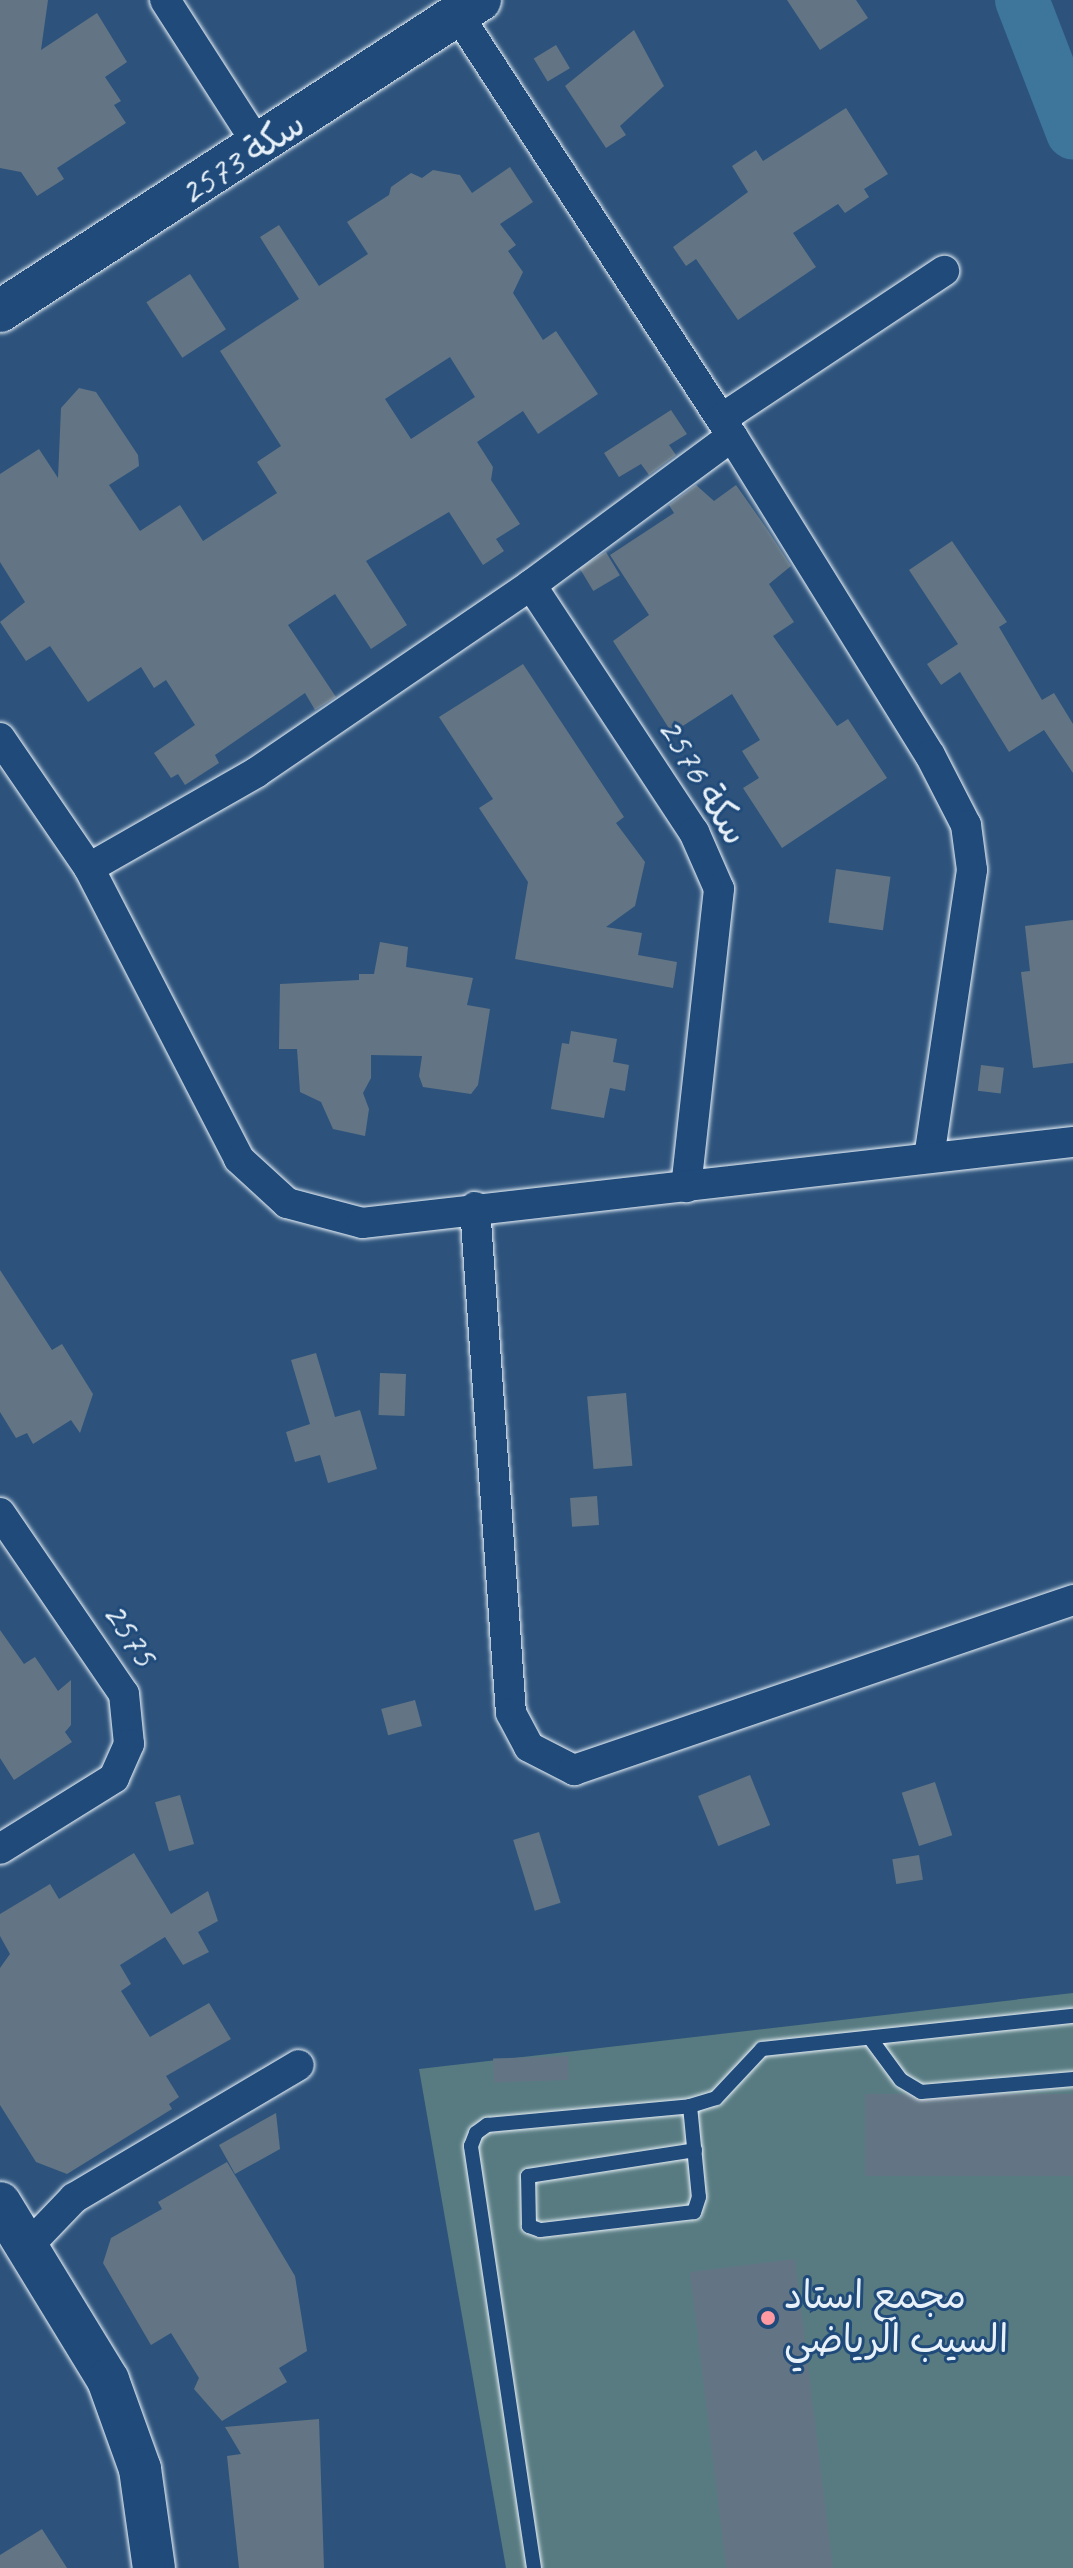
<!DOCTYPE html>
<html>
<head>
<meta charset="utf-8">
<style>
  body { margin:0 }
  #map { position:relative; width:1073px; height:2568px; overflow:hidden; background:#2d537c; font-family:Caveat,"Playpen Sans Arabic",sans-serif }
  div>[style] { position:absolute }
  .green>* { inset:0; background:#577b81 }
  .river>* { height:54px; margin:-27px; padding:0 27px; transform-origin:27px; border-radius:27px; background:#3e759b }
  .building>* { inset:0; background:#637584; transform-origin:0 0 }
  .roads { filter:drop-shadow(0 0 2px #e8f1f8) drop-shadow(0 0 2px #e8f1f8) }
  .lane>* { height:14px; margin:-7px; padding:0 7px; transform-origin:7px; border-radius:7px; background:#1f4a7a }
  .street>* { height:30px; margin:-15px; padding:0 15px; transform-origin:15px; border-radius:15px; background:#1f4a7a }
  .secondary>* { height:42px; margin:-21px; padding:0 21px; transform-origin:21px; border-radius:21px; background:#1f4a7a }
  .dots>* { width:22px; height:22px; translate:-50% -50%; box-sizing:border-box; border:4px solid #1f4a7a; border-radius:50% }
  span { translate:-50% -50%; white-space:nowrap; text-align:center; line-height:1.15; -webkit-text-stroke:6px #1f4a7a; paint-order:stroke }
  .street-label { font-size:38px; color:#e8f1f8 }
  .poi-label { font-size:38px; color:#e8f1f8 }
  .left { translate:0 -50%; text-align:left }
</style>
</head>
<body>
<div id="map">
  <div class="green">
    <i style="clip-path:polygon(1073px 1993px,1073px 2568px,506px 2568px,419px 2069px)"></i>
  </div>
  <div class="river">
    <i style="left:1022px;top:0;width:142px;rotate:68.9deg"></i>
  </div>
  <div class="building">
    <i style="clip-path:polygon(0 0,48px 0,41px 50px,97px 13px,127px 62px,105px 77px,121px 101px,114px 105px,126px 123px,57px 168px,64px 179px,37px 196px,21px 172px,0 168px)"></i>
    <i style="clip-path:polygon(787px 0,856px 0,868px 18px,820px 50px)"></i>
    <i style="clip-path:polygon(634px 30px,664px 86px,620px 126px,626px 135px,606px 148px,565px 86px)"></i>
    <i style="left:556px;top:45px;width:27px;height:26px;rotate:59deg"></i>
    <i style="clip-path:polygon(846px 108px,888px 174px,864px 189px,869px 197px,845px 213px,838px 204px,793px 233px,816px 267px,738px 320px,696px 259px,686px 266px,673px 247px,748px 192px,732px 166px,756px 150px,763px 161px)"></i>
    <i style="clip-path:polygon(evenodd,510px 167px,533px 202px,500px 224px,516px 245px,508px 251px,523px 272px,513px 293px,543px 340px,556px 331px,598px 394px,538px 434px,523px 411px,477px 442px,493px 467px,491px 480px,520px 524px,496px 539px,504px 551px,483px 565px,449px 512px,366px 561px,407px 625px,371px 649px,335px 594px,288px 625px,336px 697px,315px 710px,305px 693px,215px 755px,219px 763px,185px 785px,178px 774px,171px 778px,154px 753px,195px 725px,166px 680px,154px 688px,141px 667px,88px 702px,50px 646px,26px 661px,0 622px,25px 602px,0 562px,0 474px,39px 449px,58px 478px,61px 408px,79px 388px,96px 392px,138px 455px,139px 466px,109px 485px,140px 531px,180px 505px,203px 541px,277px 493px,257px 462px,281px 446px,220px 351px,299px 299px,260px 237px,279px 225px,319px 286px,368px 254px,347px 222px,389px 195px,391px 187px,411px 173px,422px 178px,433px 170px,460px 175px,472px 193px,510px 167px,450px 357px,475px 397px,411px 439px,385px 399px,450px 357px)"></i>
    <i style="left:190px;top:274px;width:66px;height:52px;rotate:57deg"></i>
    <i style="clip-path:polygon(671px 410px,687px 434px,669px 445px,676px 455px,649px 475px,641px 464px,619px 477px,604px 453px)"></i>
    <i style="clip-path:polygon(696px 485px,714px 501px,736px 485px,767px 529px,791px 566px,769px 584px,794px 622px,773px 636px,837px 726px,848px 719px,887px 778px,782px 848px,743px 788px,759px 778px,742px 751px,760px 740px,732px 694px,672px 733px,613px 641px,649px 615px,610px 555px,674px 513px,669px 505px)"></i>
    <i style="clip-path:polygon(952px 541px,1007px 622px,999px 627px,1042px 700px,1054px 693px,1073px 724px,1073px 773px,1044px 730px,1009px 752px,960px 672px,941px 685px,927px 664px,958px 644px,909px 570px)"></i>
    <i style="left:606px;top:552px;width:27px;height:31px;rotate:59deg"></i>
    <i style="clip-path:polygon(523px 664px,624px 817px,616px 823px,645px 862px,635px 906px,606px 927px,642px 933px,638px 955px,677px 962px,673px 988px,515px 959px,528px 882px,479px 808px,493px 799px,439px 717px)"></i>
    <i style="left:836px;top:869px;width:55px;height:54px;rotate:8deg"></i>
    <i style="clip-path:polygon(1073px 920px,1073px 1063px,1033px 1068px,1021px 972px,1030px 971px,1025px 926px)"></i>
    <i style="clip-path:polygon(380px 942px,408px 947px,406px 967px,473px 978px,467px 1005px,490px 1009px,478px 1085px,471px 1094px,423px 1087px,419px 1076px,422px 1056px,371px 1055px,371px 1078px,363px 1093px,369px 1109px,365px 1136px,333px 1129px,321px 1102px,300px 1092px,297px 1049px,279px 1049px,280px 984px,359px 980px,359px 974px,374px 974px)"></i>
    <i style="clip-path:polygon(571px 1031px,617px 1039px,613px 1062px,629px 1065px,625px 1091px,610px 1088px,604px 1118px,551px 1109px,562px 1043px,569px 1044px)"></i>
    <i style="left:981px;top:1065px;width:23px;height:26px;rotate:7deg"></i>
    <i style="clip-path:polygon(0 1270px,52px 1350px,62px 1344px,93px 1394px,80px 1433px,71px 1420px,33px 1444px,27px 1433px,16px 1438px,0 1412px)"></i>
    <i style="clip-path:polygon(316px 1353px,335px 1417px,360px 1410px,377px 1469px,328px 1483px,320px 1455px,295px 1462px,286px 1432px,310px 1424px,291px 1360px)"></i>
    <i style="left:380px;top:1373px;width:26px;height:42px;rotate:2deg"></i>
    <i style="left:626px;top:1393px;width:73px;height:39px;rotate:85deg"></i>
    <i style="left:597px;top:1496px;width:29px;height:27px;rotate:86deg"></i>
    <i style="clip-path:polygon(0 1630px,24px 1664px,35px 1657px,58px 1691px,71px 1680px,71px 1725px,65px 1732px,72px 1742px,14px 1780px,0 1758px)"></i>
    <i style="left:415px;top:1700px;width:27px;height:35px;rotate:75deg"></i>
    <i style="left:750px;top:1775px;width:54px;height:56px;rotate:68deg"></i>
    <i style="left:935px;top:1782px;width:56px;height:35px;rotate:72deg"></i>
    <i style="left:180px;top:1795px;width:51px;height:26px;rotate:74deg"></i>
    <i style="left:539px;top:1832px;width:74px;height:27px;rotate:73deg"></i>
    <i style="clip-path:polygon(134px 1853px,171px 1914px,208px 1891px,218px 1921px,198px 1932px,209px 1952px,183px 1965px,165px 1937px,120px 1965px,131px 1984px,121px 1991px,150px 2037px,209px 2003px,231px 2039px,166px 2076px,179px 2097px,169px 2104px,172px 2109px,67px 2174px,36px 2162px,0 2105px,0 1968px,10px 1954px,0 1936px,0 1914px,50px 1884px,59px 1899px)"></i>
    <i style="left:919px;top:1855px;width:25px;height:27px;rotate:81deg"></i>
    <i style="left:568px;top:2056px;width:24px;height:75px;rotate:88deg"></i>
    <i style="left:1073px;top:2094px;width:82px;height:208px;rotate:90deg"></i>
    <i style="clip-path:polygon(276px 2113px,280px 2149px,235px 2174px,219px 2145px)"></i>
    <i style="clip-path:polygon(227px 2162px,295px 2276px,307px 2351px,279px 2368px,287px 2382px,222px 2421px,194px 2389px,199px 2378px,171px 2333px,151px 2345px,103px 2263px,111px 2238px,162px 2209px,158px 2202px)"></i>
    <i style="left:795px;top:2259px;width:311px;height:106px;rotate:83deg"></i>
    <i style="clip-path:polygon(319px 2419px,324px 2568px,239px 2568px,227px 2456px,241px 2454px,225px 2427px)"></i>
    <i style="clip-path:polygon(42px 2529px,67px 2568px,0 2568px,0 2555px)"></i>
  </div>
  <div class="roads">
    <div class="lane">
      <i style="left:870px;top:2038px;width:52px;rotate:53.6deg"></i>
      <i style="left:901px;top:2080px;width:23px;rotate:31deg"></i>
      <i style="left:921px;top:2092px;width:153px;rotate:-4.9deg"></i>
      <i style="left:690px;top:2106px;width:91px;rotate:84.4deg"></i>
      <i style="left:699px;top:2197px;width:16px;rotate:108deg"></i>
      <i style="left:694px;top:2212px;width:155px;rotate:173.3deg"></i>
      <i style="left:540px;top:2230px;width:12px;rotate:-160deg"></i>
      <i style="left:529px;top:2226px;width:50px;rotate:-91.1deg"></i>
      <i style="left:528px;top:2176px;width:169px;rotate:-8.8deg"></i>
      <i style="left:534px;top:2568px;width:427px;rotate:-98.5deg"></i>
      <i style="left:471px;top:2146px;width:14px;rotate:-69deg"></i>
      <i style="left:476px;top:2133px;width:14px;rotate:-36deg"></i>
      <i style="left:487px;top:2125px;width:204px;rotate:-5.3deg"></i>
      <i style="left:690px;top:2106px;width:27px;rotate:-17deg"></i>
      <i style="left:716px;top:2098px;width:67px;rotate:-46.8deg"></i>
      <i style="left:762px;top:2049px;width:313px;rotate:-6.1deg"></i>
    </div>
    <div class="street">
      <i style="left:165px;top:0;width:176px;rotate:57.3deg"></i>
      <i style="left:458px;top:15px;width:502px;rotate:56.94deg"></i>
      <i style="left:732px;top:436px;width:375px;rotate:58.2deg"></i>
      <i style="left:930px;top:755px;width:79px;rotate:62.8deg"></i>
      <i style="left:966px;top:825px;width:45px;rotate:82.4deg"></i>
      <i style="left:972px;top:870px;width:290px;rotate:98.5deg"></i>
      <i style="left:721px;top:419px;width:268px;rotate:-33.6deg"></i>
      <i style="left:531px;top:585px;width:296px;rotate:56.6deg"></i>
      <i style="left:694px;top:832px;width:62px;rotate:66.3deg"></i>
      <i style="left:719px;top:889px;width:300px;rotate:96.3deg"></i>
      <i style="left:0;top:738px;width:158px;rotate:55.6deg"></i>
      <i style="left:89px;top:868px;width:193px;rotate:-29.7deg"></i>
      <i style="left:257px;top:772px;width:332px;rotate:-34.3deg"></i>
      <i style="left:531px;top:585px;width:250px;rotate:-36.5deg"></i>
      <i style="left:89px;top:868px;width:327px;rotate:62.7deg"></i>
      <i style="left:239px;top:1159px;width:65px;rotate:42.5deg"></i>
      <i style="left:287px;top:1203px;width:78px;rotate:14.9deg"></i>
      <i style="left:362px;top:1223px;width:716px;rotate:-6.5deg"></i>
      <i style="left:475px;top:1207px;width:507px;rotate:85.93deg"></i>
      <i style="left:511px;top:1713px;width:38px;rotate:62deg"></i>
      <i style="left:529px;top:1747px;width:51px;rotate:27.1deg"></i>
      <i style="left:574px;top:1770px;width:527px;rotate:-18.81deg"></i>
      <i style="left:0;top:1513px;width:219px;rotate:55.6deg"></i>
      <i style="left:124px;top:1694px;width:50px;rotate:84.3deg"></i>
      <i style="left:129px;top:1744px;width:37px;rotate:114deg"></i>
      <i style="left:114px;top:1778px;width:134px;rotate:148.1deg"></i>
      <i style="left:27px;top:2247px;width:68px;rotate:-46.2deg"></i>
      <i style="left:74px;top:2198px;width:261px;rotate:-30.6deg"></i>
    </div>
    <div class="secondary">
      <i style="left:0;top:311px;width:572px;rotate:-32.94deg"></i>
      <i style="left:0;top:2203px;width:207px;rotate:58.6deg"></i>
      <i style="left:108px;top:2380px;width:95px;rotate:70.2deg"></i>
      <i style="left:140px;top:2469px;width:100px;rotate:82deg"></i>
    </div>
  </div>
  <div class="dots">
    <i style="left:768px;top:2318px;background:#ff9aa2"></i>
  </div>
  <div class="street-label">
    <span style="left:242px;top:158px;rotate:-33deg">سكة 2573</span>
    <span style="left:703px;top:781px;rotate:59deg">سكة 2576</span>
    <span style="left:130px;top:1634px;rotate:57deg">2575</span>
  </div>
  <div class="poi-label">
    <span class="left" style="left:784px;top:2318px">مجمع استاد<br>السيب الرياضي</span>
  </div>
</div>
</body>
</html>
